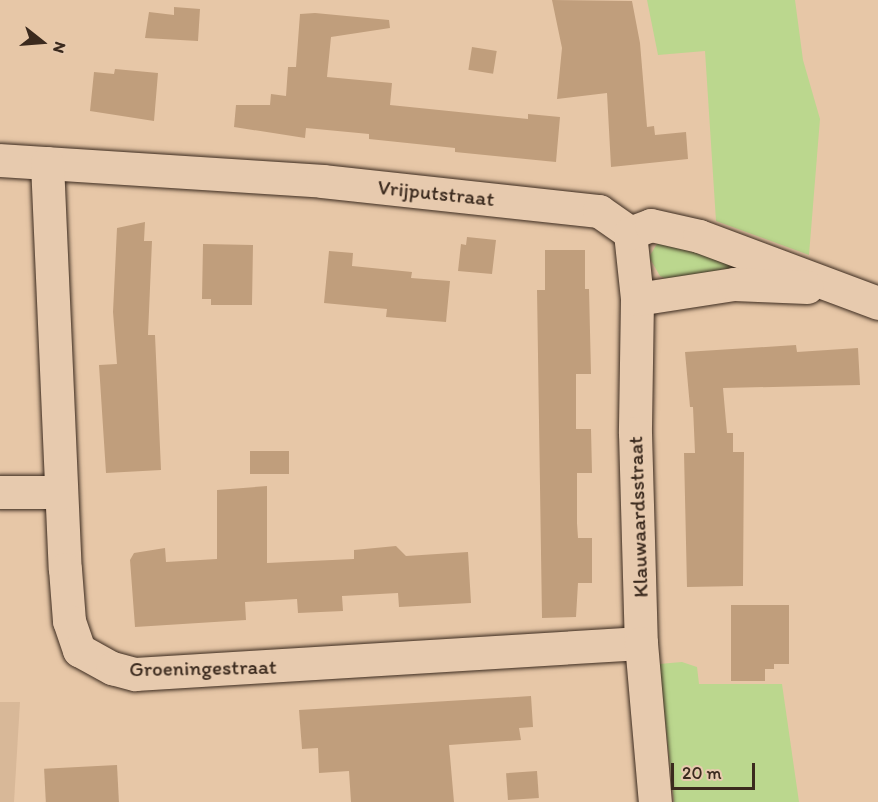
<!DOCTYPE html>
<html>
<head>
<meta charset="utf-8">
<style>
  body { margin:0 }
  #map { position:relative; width:878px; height:802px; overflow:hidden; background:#e7c7a7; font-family:Itim,sans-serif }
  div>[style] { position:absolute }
  .built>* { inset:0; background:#d8b898 }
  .green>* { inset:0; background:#bbd78e }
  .building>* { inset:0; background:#c09e7c; transform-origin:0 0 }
  .roads { filter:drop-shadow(0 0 2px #3b2a1e) drop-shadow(0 0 2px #3b2a1e) }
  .minor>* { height:33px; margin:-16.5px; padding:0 16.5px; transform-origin:16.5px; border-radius:16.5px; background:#e7caae }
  span { translate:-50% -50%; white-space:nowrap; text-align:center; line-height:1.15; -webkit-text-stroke:4.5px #e7caae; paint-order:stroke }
  .street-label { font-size:21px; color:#3b2a1e }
  .north { position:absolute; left:12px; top:12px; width:60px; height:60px; -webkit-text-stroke:4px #e7caae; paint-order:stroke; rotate:107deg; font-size:16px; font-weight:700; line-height:24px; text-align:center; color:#3b2a1e }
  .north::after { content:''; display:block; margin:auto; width:21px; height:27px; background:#3b2a1e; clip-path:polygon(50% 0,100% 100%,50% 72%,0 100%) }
  .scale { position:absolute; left:671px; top:763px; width:84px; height:27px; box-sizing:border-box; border:3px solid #3b2a1e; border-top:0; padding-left:8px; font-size:18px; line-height:21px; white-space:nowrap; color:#3b2a1e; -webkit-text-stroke:4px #e7caae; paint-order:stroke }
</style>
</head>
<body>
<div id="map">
  <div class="built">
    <i style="clip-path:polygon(0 702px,20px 702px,14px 802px,0 802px)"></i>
  </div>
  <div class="green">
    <i style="clip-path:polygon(647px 0,795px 0,803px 60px,820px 119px,809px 255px,716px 221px,705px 51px,658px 55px)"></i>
    <i style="clip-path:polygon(660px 239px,746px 268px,667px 279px,660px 276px,649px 257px)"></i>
    <i style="clip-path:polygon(682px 662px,697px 667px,699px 684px,782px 684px,799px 802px,674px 802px,659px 664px)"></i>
  </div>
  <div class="building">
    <i style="clip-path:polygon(552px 0,632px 1px,640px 43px,647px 127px,654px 126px,655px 135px,686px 132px,688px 159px,611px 167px,607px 93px,557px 99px,562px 48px)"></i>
    <i style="clip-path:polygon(174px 7px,200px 9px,198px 41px,145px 38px,149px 12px,174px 15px)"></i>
    <i style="clip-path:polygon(315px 13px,389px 20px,390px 28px,331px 37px,327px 77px,392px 83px,390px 105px,528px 119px,528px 114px,560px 117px,556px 162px,455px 152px,455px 148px,369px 139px,369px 134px,306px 128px,305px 138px,234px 127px,236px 105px,270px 105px,271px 94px,286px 96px,288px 67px,296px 67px,300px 14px)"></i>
    <i style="left:472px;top:47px;width:25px;height:23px;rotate:9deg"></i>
    <i style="clip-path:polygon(115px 69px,158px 73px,154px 121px,90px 111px,94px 72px,114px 74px)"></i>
    <i style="clip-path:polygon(145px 222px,144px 241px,152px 241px,148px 335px,155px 335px,161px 470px,106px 473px,99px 365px,117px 364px,113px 312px,117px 228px)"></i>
    <i style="clip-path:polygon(467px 237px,496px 240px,492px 274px,458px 271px,461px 244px,466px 245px)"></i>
    <i style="clip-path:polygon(203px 244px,253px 245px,252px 305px,211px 305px,211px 299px,202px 299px)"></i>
    <i style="clip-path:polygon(545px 250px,585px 250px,585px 289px,589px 289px,591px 374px,576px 374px,576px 429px,591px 429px,592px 473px,577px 473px,577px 523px,578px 538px,592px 538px,592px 583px,578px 583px,576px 617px,542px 618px,537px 290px,545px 290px)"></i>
    <i style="clip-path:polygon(329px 251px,353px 253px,352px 266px,412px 272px,411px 278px,450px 281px,446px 322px,386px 317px,387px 309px,324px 303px)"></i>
    <i style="clip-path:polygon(796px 345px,797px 352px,858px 348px,860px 385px,723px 388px,727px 433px,733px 433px,733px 452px,744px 452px,743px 586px,687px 587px,684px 453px,695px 453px,693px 407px,690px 407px,685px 352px)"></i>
    <i style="left:250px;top:451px;width:39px;height:23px"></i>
    <i style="clip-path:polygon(267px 486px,267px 563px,354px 559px,354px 550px,396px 546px,406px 556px,468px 552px,471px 603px,399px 607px,398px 593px,342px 596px,343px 611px,298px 613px,297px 599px,245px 602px,246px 620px,135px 627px,130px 560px,134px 553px,165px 548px,166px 562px,217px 559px,217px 490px)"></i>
    <i style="clip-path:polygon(731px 605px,789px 605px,789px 664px,774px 664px,774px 669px,765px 669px,765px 681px,731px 681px)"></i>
    <i style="clip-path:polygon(531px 696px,533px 727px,519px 728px,521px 740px,449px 745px,454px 802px,351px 802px,349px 771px,319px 773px,318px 748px,302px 749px,299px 710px)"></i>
    <i style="left:117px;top:765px;width:37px;height:73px;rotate:87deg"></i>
    <i style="left:537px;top:771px;width:27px;height:31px;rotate:86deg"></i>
  </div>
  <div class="roads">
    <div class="minor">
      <i style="left:0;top:160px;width:323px;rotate:3.7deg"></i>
      <i style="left:322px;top:181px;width:279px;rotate:6.2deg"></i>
      <i style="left:599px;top:211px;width:38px;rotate:35deg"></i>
      <i style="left:47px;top:163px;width:406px;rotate:87.5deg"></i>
      <i style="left:65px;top:569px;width:52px;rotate:85.6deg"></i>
      <i style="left:69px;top:621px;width:31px;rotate:71deg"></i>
      <i style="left:79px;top:650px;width:38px;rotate:29deg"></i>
      <i style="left:112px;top:668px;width:24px;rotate:15deg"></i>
      <i style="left:135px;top:674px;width:507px;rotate:-3.51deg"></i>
      <i style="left:630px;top:233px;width:66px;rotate:83.9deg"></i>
      <i style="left:637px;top:299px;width:134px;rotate:90.9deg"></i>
      <i style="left:635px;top:433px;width:210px;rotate:88.4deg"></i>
      <i style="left:641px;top:643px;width:160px;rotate:85deg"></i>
      <i style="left:630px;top:233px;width:22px;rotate:-21deg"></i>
      <i style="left:651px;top:225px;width:49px;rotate:12.9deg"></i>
      <i style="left:699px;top:236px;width:191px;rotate:20.5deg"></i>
      <i style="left:637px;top:299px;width:98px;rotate:-8.8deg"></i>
      <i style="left:734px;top:284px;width:73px;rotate:2.4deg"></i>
      <i style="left:0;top:492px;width:61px"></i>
    </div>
  </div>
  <div class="street-label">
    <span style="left:436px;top:193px;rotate:6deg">Vrijputstraat</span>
    <span style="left:638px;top:517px;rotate:-92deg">Klauwaardsstraat</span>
    <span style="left:203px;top:668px;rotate:-1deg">Groeningestraat</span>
  </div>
  <div class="north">N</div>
  <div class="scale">20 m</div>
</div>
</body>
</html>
